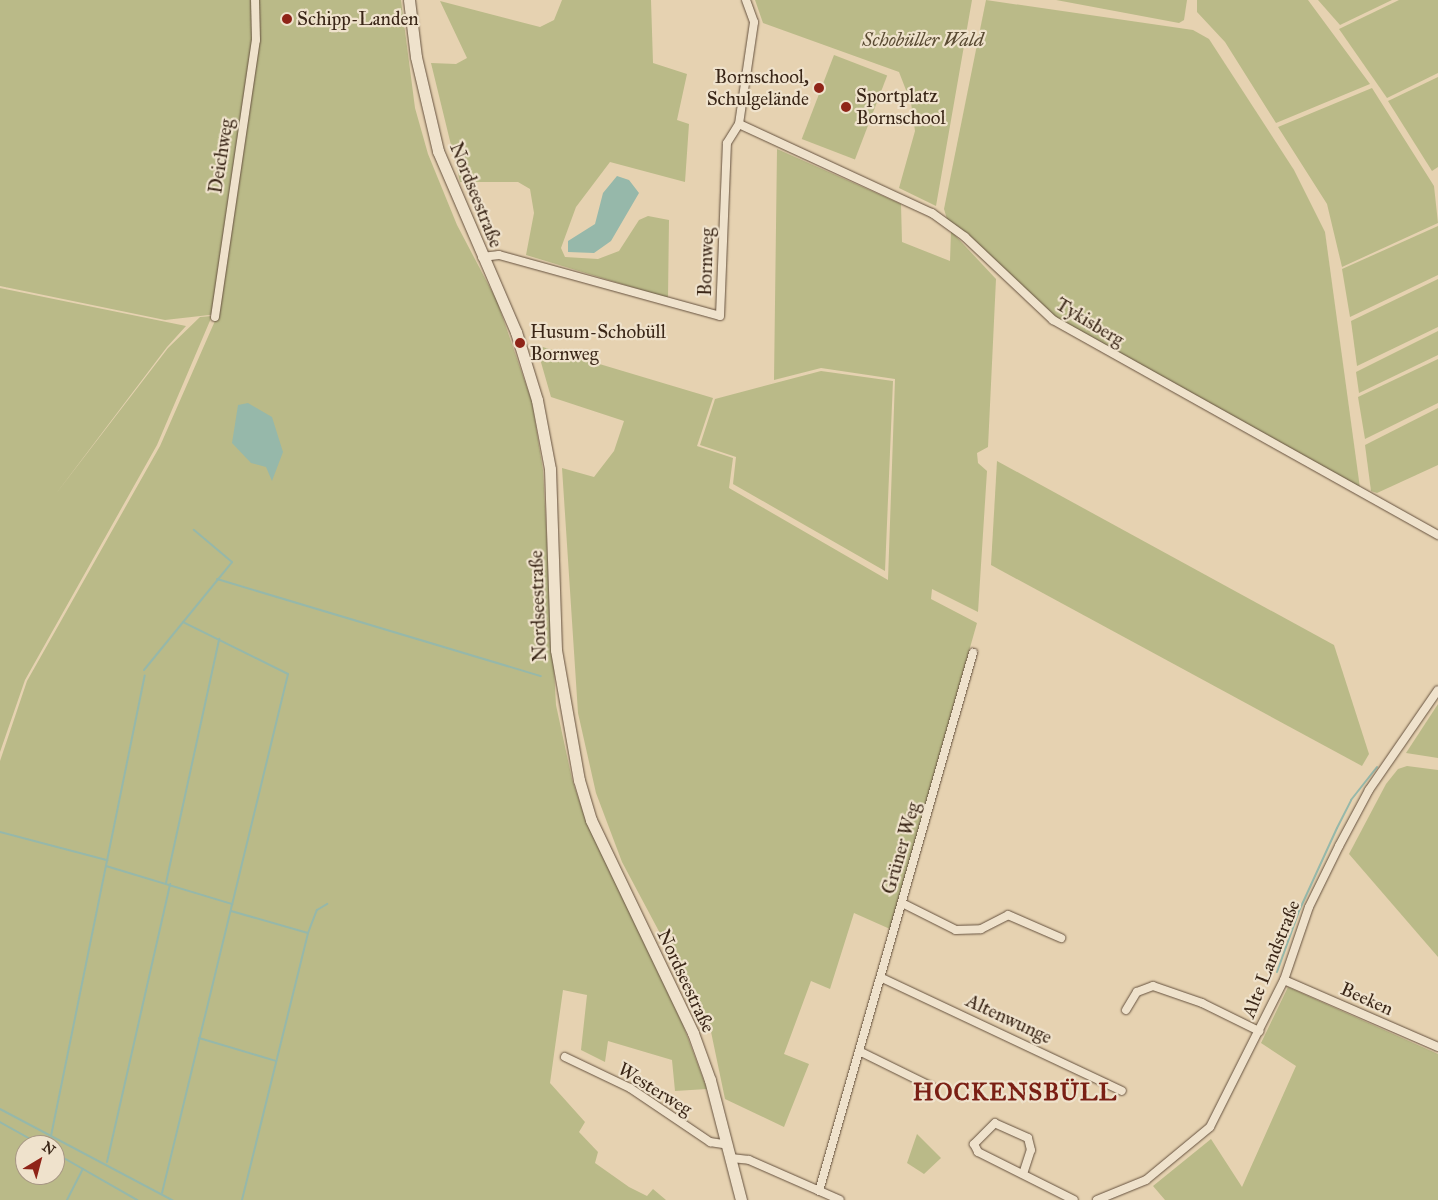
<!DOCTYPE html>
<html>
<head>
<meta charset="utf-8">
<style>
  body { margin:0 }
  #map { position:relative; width:1438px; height:1200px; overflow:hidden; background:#e6d2b1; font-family:"IM FELL Great Primer",serif }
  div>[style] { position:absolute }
  .green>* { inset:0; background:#baba88; transform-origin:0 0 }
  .water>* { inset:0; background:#96b8aa }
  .stream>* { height:2px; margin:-1px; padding:0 1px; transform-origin:1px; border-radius:1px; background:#96b8aa }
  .roads { filter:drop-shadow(0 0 1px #65513e) drop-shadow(0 0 1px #65513e) }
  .minor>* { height:8px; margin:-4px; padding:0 4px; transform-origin:4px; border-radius:4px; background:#efe2cc }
  .secondary>* { height:11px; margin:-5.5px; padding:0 5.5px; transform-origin:5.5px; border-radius:5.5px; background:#efe2cc }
  .dots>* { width:14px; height:14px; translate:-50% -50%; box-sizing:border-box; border:2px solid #efe2cc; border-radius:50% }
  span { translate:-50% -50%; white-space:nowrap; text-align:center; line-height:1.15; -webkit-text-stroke:4.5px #efe2cc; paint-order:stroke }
  .poi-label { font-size:19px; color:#3a2617 }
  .left { translate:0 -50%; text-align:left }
  .right { translate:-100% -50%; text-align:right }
  .park-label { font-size:19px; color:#5a4b33; font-style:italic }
  .street-label { font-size:19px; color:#3a2617 }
  .district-label { font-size:24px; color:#7a1f14; font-weight:700; letter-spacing:1px }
  .north { position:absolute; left:15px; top:1135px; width:50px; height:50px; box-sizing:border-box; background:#efe2cc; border:1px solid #a79784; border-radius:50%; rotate:37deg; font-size:14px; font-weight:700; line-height:20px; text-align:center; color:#3a2617 }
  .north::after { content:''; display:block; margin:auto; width:18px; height:22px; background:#8f2418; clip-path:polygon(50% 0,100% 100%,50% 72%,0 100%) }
</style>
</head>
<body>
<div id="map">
  <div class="green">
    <i style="clip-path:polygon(evenodd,0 0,401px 0,415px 108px,428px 154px,457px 225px,497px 301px,532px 402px,543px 470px,556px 705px,572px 779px,587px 824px,683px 1025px,707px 1089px,675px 1091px,672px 1060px,608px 1041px,605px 1062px,581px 1050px,587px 995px,563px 990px,550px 1083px,585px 1122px,579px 1132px,598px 1152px,595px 1163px,629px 1187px,647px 1196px,653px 1189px,666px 1200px,0 1200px,0 761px,27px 681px,160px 446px,218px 314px,165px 320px,0 286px,0 0,25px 1145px,55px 1145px,55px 1175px,25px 1175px,25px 1145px)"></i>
    <i style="clip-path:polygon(562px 0,651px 0,653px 63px,687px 74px,677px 120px,689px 124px,685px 182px,610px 162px,576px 207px,561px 248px,565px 257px,598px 259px,619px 251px,639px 220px,648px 216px,669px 220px,668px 298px,526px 255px,534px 213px,530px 189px,518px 182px,460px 182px,431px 63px,456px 64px,467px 58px,440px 1px,540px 27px,554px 20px)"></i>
    <i style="clip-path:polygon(755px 0,972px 0,936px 206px,899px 188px,915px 131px,911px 103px,899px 72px,763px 23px)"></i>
    <i style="clip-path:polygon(986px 0,1193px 30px,1209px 39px,1294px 170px,1325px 232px,1360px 488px,1057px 320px,947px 219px,944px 209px)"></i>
    <i style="clip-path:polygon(1056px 0,1187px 0,1184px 20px,1179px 23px)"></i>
    <i style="clip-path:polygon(1197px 0,1308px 0,1370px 84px,1276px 123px,1225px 42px,1197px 12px)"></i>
    <i style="clip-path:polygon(1318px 0,1392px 0,1340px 25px)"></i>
    <i style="clip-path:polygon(1399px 0,1438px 0,1438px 73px,1387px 98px,1339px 29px)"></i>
    <i style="left:834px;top:55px;width:57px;height:90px;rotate:21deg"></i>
    <i style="clip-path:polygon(1438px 77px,1438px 167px,1432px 171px,1388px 101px)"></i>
    <i style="clip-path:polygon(1372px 88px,1434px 186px,1438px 223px,1342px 267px,1327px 204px,1278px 127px)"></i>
    <i style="clip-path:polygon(777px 149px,901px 204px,902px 242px,950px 261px,951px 231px,996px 279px,988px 447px,977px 453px,978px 463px,987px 471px,978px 612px,932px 589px,931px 599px,977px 623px,890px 929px,854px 913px,830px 989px,811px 981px,784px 1054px,809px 1064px,784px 1127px,725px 1099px,710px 1027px,622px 862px,596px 793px,578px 713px,562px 468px,594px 477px,614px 451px,624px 421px,551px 397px,536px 345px,713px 398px,697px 446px,733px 458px,729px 488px,888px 580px,895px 379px,821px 368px,774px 380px)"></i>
    <i style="clip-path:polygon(1438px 226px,1438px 275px,1350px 317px,1342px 269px)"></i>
    <i style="clip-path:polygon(1438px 279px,1438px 327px,1357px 366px,1351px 321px)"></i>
    <i style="clip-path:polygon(0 288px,186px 326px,167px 347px,55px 495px,168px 348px,200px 317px,212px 316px,157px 445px,25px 680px,0 752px)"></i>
    <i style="clip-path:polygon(1438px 331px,1438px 355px,1359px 393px,1356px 372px)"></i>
    <i style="clip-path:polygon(1438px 359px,1438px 403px,1365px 439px,1358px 397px)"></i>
    <i style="clip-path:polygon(821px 371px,893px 381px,885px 571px,733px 484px,736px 457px,700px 445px,715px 399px)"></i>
    <i style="clip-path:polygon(1438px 408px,1438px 465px,1377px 493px,1371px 491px,1365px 445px)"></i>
    <i style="clip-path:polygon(997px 461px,1334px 645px,1369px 754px,1362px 766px,991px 565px)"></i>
    <i style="clip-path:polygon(1438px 704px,1438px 758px,1406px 753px)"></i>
    <i style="clip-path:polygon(1407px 766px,1438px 770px,1438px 957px,1349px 854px,1386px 784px,1398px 769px)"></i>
    <i style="clip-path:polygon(1288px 987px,1438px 1054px,1438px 1200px,1165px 1200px,1153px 1186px,1211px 1139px,1242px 1187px,1296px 1066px,1261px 1043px)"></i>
    <i style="clip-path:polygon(917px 1134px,941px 1158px,924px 1174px,907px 1163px)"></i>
  </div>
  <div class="water">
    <i style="clip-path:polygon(617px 176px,629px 180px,639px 193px,611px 241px,594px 253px,568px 252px,568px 241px,595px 224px,603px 193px)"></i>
    <i style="clip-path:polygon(248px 403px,272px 417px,283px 452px,272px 481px,266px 467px,251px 463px,232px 443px,238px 405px)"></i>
  </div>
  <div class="stream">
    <i style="left:217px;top:579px;width:338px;rotate:16.7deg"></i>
    <i style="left:144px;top:670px;width:139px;rotate:-50.8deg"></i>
    <i style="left:232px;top:562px;width:50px;rotate:-139.9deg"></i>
    <i style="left:0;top:832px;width:111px;rotate:14.7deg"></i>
    <i style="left:106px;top:866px;width:132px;rotate:16.8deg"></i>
    <i style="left:166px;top:883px;width:250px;rotate:-77.7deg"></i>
    <i style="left:231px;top:911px;width:80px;rotate:15.9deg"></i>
    <i style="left:1277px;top:972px;width:65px;rotate:-70.2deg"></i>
    <i style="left:1299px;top:911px;width:91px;rotate:-65.4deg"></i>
    <i style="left:1337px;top:828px;width:31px;rotate:-63deg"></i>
    <i style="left:1351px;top:800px;width:42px;rotate:-51.8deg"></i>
    <i style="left:199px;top:1038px;width:80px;rotate:16.6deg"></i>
    <i style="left:0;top:1109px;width:195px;rotate:27.9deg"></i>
    <i style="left:0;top:1122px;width:47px;rotate:29.3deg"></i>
    <i style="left:51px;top:1136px;width:470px;rotate:-78.5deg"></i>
    <i style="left:55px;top:1153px;width:95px;rotate:29.8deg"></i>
    <i style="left:107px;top:1162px;width:285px;rotate:-77.2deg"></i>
    <i style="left:162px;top:1193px;width:534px;rotate:-76.35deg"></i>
    <i style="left:288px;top:674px;width:117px;rotate:-153.7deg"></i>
    <i style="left:67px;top:1200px;width:35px;rotate:-63deg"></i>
    <i style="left:242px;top:1200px;width:275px;rotate:-76.1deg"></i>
    <i style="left:308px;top:933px;width:25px;rotate:-69deg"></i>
    <i style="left:317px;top:910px;width:12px;rotate:-31deg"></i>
  </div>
  <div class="roads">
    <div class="minor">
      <i style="left:739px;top:124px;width:213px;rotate:24.8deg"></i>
      <i style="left:932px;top:213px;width:41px;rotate:36deg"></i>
      <i style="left:965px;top:237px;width:121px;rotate:43.3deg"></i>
      <i style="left:1053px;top:320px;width:441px;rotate:29.2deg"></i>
      <i style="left:482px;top:257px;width:17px;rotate:-7deg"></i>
      <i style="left:499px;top:255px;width:229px;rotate:15.4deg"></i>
      <i style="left:720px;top:316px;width:173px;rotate:-87.7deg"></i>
      <i style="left:727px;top:143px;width:22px;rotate:-58deg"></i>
      <i style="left:739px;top:124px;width:103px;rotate:-81.6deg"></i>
      <i style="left:754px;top:22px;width:23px;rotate:-110deg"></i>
      <i style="left:215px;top:317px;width:280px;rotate:-81.6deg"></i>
      <i style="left:256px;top:40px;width:40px;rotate:-91.4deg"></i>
      <i style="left:902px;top:903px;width:60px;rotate:26.6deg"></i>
      <i style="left:956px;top:930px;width:25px;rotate:-2deg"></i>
      <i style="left:981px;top:929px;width:30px;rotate:-27deg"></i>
      <i style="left:1008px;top:915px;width:58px;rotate:23.5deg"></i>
      <i style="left:882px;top:978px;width:265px;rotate:25.2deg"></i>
      <i style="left:1284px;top:980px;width:168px;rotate:23.5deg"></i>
      <i style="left:1126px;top:1010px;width:21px;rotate:-59deg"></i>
      <i style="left:1137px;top:992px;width:17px;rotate:-21deg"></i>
      <i style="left:1153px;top:986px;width:52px;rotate:19.1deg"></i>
      <i style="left:1202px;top:1003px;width:64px;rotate:26.2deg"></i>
      <i style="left:861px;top:1052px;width:79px;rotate:26.2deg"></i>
      <i style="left:565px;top:1057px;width:72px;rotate:25.5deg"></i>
      <i style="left:630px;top:1088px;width:97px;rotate:34deg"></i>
      <i style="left:710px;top:1142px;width:18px;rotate:9deg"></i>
      <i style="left:731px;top:1158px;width:18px;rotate:6deg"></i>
      <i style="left:749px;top:1160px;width:99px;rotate:23.7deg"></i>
      <i style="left:1023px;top:1174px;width:25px;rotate:-72deg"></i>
      <i style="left:1031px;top:1150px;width:12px;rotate:-104deg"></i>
      <i style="left:1028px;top:1138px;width:36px;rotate:-156deg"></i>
      <i style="left:995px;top:1123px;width:30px;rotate:135deg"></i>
      <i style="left:974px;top:1144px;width:9px;rotate:63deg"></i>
      <i style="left:978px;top:1152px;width:107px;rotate:26.6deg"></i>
      <i style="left:819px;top:1191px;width:560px;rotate:-74.03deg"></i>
      <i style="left:1097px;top:1200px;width:53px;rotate:-22.2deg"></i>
      <i style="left:1146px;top:1180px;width:83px;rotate:-39.6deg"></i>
      <i style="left:1210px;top:1127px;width:165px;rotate:-63.3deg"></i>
      <i style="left:1284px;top:980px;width:77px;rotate:-71.1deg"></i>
      <i style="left:1309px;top:907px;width:68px;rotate:-63.8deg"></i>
      <i style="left:1339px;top:846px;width:64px;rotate:-61.8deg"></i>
      <i style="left:1369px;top:790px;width:121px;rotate:-55.4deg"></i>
    </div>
    <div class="secondary">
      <i style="left:409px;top:0;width:57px;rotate:83deg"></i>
      <i style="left:416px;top:57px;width:97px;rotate:76.8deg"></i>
      <i style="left:438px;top:151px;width:197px;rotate:66.7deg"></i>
      <i style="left:516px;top:332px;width:71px;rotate:72.8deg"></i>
      <i style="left:537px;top:400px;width:70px;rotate:79.3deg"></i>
      <i style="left:550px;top:469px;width:181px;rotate:88.1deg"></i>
      <i style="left:556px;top:650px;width:132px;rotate:80deg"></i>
      <i style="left:579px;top:780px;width:42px;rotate:73.3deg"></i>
      <i style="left:591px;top:820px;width:236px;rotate:64.4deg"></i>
      <i style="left:693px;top:1033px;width:50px;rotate:70.1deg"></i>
      <i style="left:710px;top:1080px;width:124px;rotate:75.5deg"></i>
    </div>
  </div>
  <div class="dots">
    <i style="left:287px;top:19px;background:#8f2418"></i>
    <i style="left:819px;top:88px;background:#8f2418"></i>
    <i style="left:846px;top:107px;background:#8f2418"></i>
    <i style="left:520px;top:343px;background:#8f2418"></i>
  </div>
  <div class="poi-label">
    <span class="left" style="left:297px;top:19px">Schipp-Landen</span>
    <span class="right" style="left:809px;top:88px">Bornschool,<br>Schulgelände</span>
    <span class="left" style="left:856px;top:107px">Sportplatz<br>Bornschool</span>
    <span class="left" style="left:530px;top:343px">Husum-Schobüll<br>Bornweg</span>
  </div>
  <div class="park-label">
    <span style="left:923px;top:40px">Schobüller Wald</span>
  </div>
  <div class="street-label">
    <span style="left:221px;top:156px;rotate:-81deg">Deichweg</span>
    <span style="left:476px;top:195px;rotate:68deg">Nordseestraße</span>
    <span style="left:706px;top:262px;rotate:-88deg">Bornweg</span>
    <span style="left:1090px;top:322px;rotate:31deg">Tykisberg</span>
    <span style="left:538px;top:606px;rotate:-92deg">Nordseestraße</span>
    <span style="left:901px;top:848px;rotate:-74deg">Grüner Weg</span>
    <span style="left:1271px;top:959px;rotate:-68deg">Alte Landstraße</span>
    <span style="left:686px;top:981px;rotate:65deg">Nordseestraße</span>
    <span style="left:1367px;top:999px;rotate:24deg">Beeken</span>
    <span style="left:1009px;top:1019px;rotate:25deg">Altenwunge</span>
    <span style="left:655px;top:1089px;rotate:32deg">Westerweg</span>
  </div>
  <div class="district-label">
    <span style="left:1015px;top:1093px">HOCKENSBÜLL</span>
  </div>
  <div class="north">N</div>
</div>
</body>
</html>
